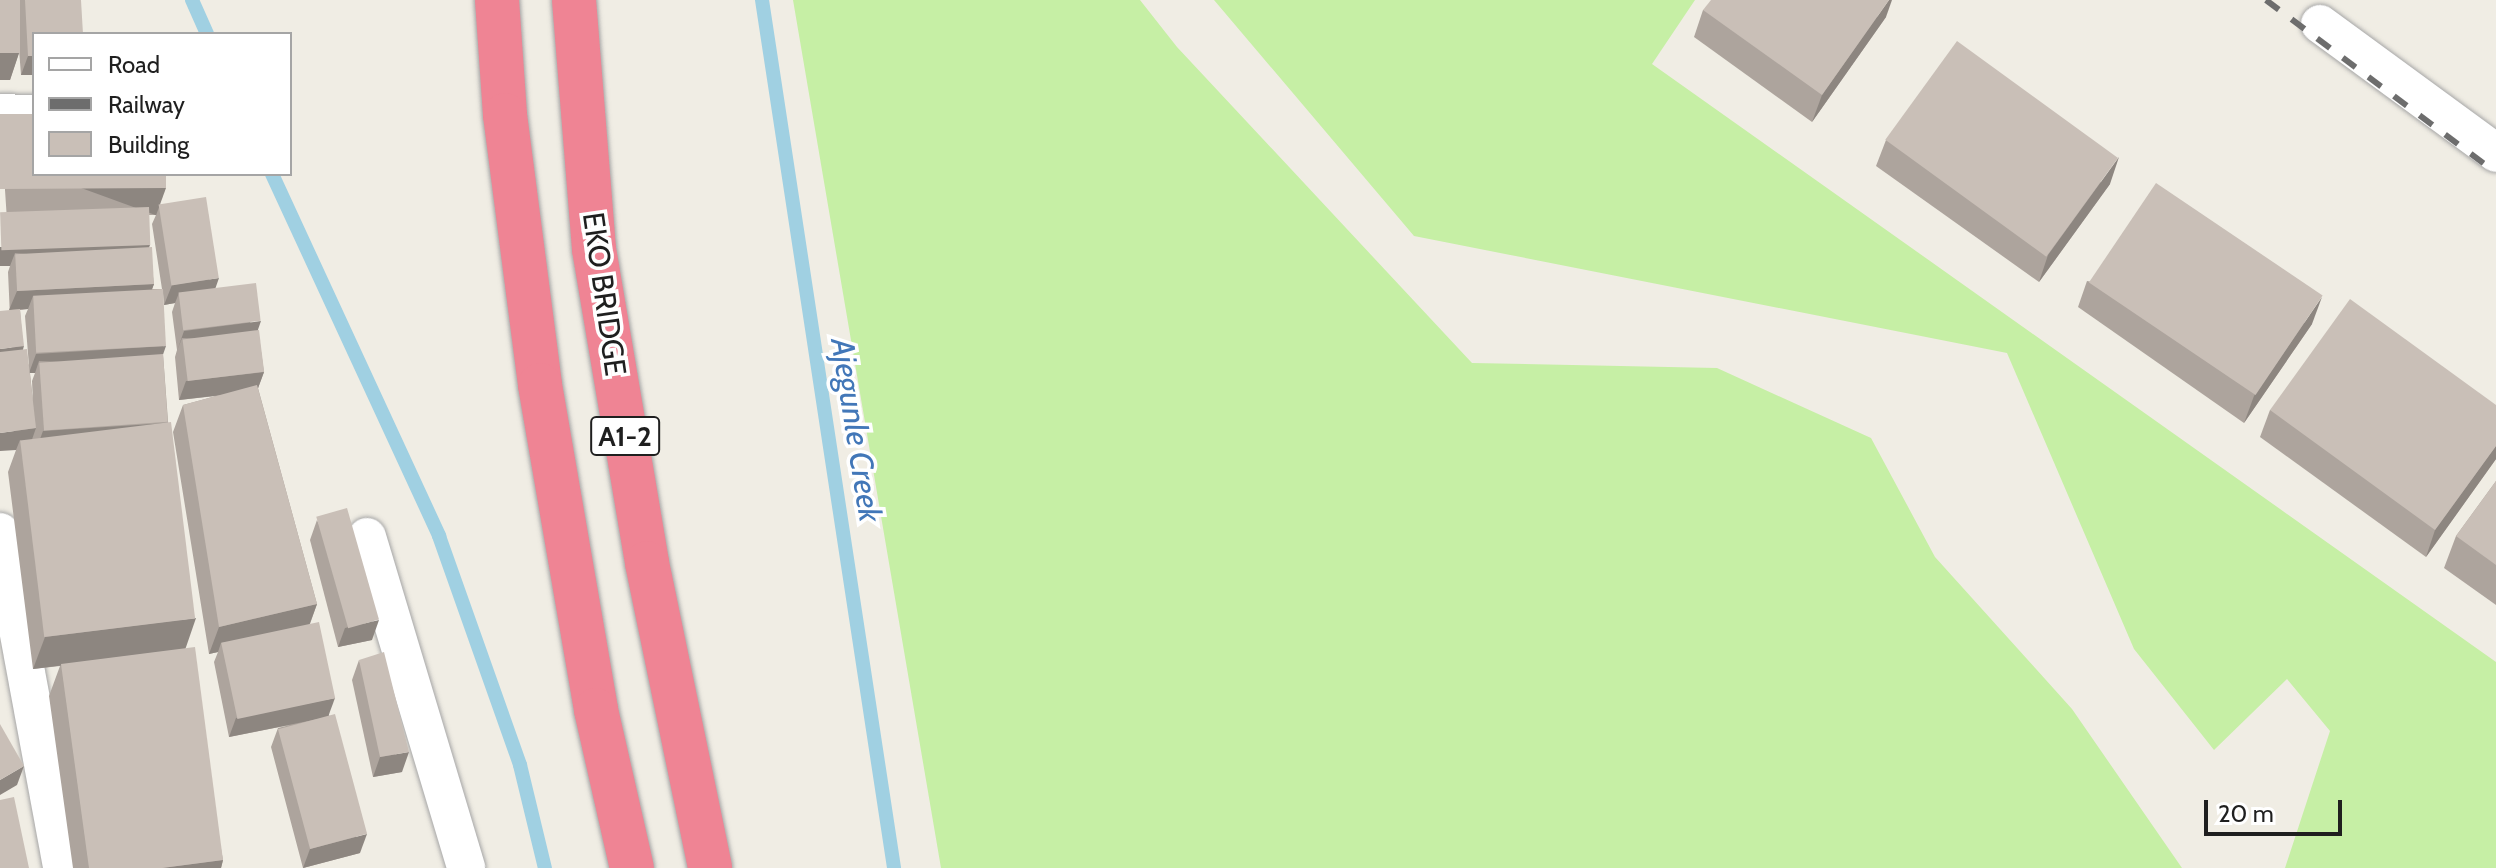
<!DOCTYPE html>
<html>
<head>
<meta charset="utf-8">
<style>
  body { margin:0 }
  #map { position:relative; width:2496px; height:868px; overflow:hidden; background:#f0ede4; font-family:Cabin,sans-serif }
  div>[style] { position:absolute }
  .grass>* { inset:0; background:#c6efa5 }
  .stream>* { height:14px; margin:-7px; padding:0 7px; transform-origin:7px; border-radius:7px; background:#a0d0e2 }
  .roads { filter:drop-shadow(0 0 2px #a6a6a6) drop-shadow(0 0 2px #a6a6a6) }
  .minor>* { height:38px; margin:-19px; padding:0 19px; transform-origin:19px; border-radius:19px; background:#fff }
  .motorway>* { height:44px; margin:-22px; padding:0 22px; transform-origin:22px; border-radius:22px; background:#ef8494 }
  .rail>* { height:6px; margin-top:-3px; transform-origin:0; background:repeating-linear-gradient(90deg,#6d6d6d 0 16px,transparent 0 32px) }
  .wall>* { inset:0; background:#ada49d }
  .shaded-wall>* { inset:0; background:#8d8680; transform-origin:0 0 }
  .building>* { inset:0; background:#c9bfb7; transform-origin:0 0 }
  span { translate:-50% -50%; white-space:nowrap; text-align:center; line-height:1.15; -webkit-text-stroke:7px #fff; paint-order:stroke }
  .shield-label span { padding:2px 6px; background:#fff; border:2px solid; border-radius:6px; -webkit-text-stroke-width:0 }
  .shield-label { font-size:28px; color:#1f1f1f; font-weight:700 }
  .street-label { font-size:30px; color:#1f1f1f }
  .water-label { font-size:32px; color:#4277b8; font-style:italic }
  .legend { position:absolute; left:32px; top:32px; width:260px; height:144px; box-sizing:border-box; background:#fff; border:2px solid #a5a5a5; margin:0; padding:10px 14px; list-style:none; font-size:24px; color:#1f1f1f }
  .legend li { display:flex; align-items:center; gap:16px; height:40px }
  .legend b { width:40px; border:2px solid #a5a5a5 }
  .scale { position:absolute; left:2204px; top:800px; width:138px; height:36px; box-sizing:border-box; border:4px solid #1f1f1f; border-top:0; padding-left:10px; font-size:24px; line-height:28px; white-space:nowrap; color:#1f1f1f; -webkit-text-stroke:6px #fff; paint-order:stroke }
</style>
</head>
<body>
<div id="map">
  <div class="grass">
    <i style="clip-path:polygon(793px 0,1140px 0,1177px 47px,1472px 363px,1717px 368px,1871px 438px,1935px 557px,2072px 709px,2182px 868px,941px 868px)"></i>
    <i style="clip-path:polygon(1214px 0,1695px 0,1652px 64px,2496px 662px,2496px 868px,2285px 868px,2330px 731px,2287px 679px,2214px 750px,2134px 649px,2007px 353px,1414px 236px)"></i>
  </div>
  <div class="stream">
    <i style="left:192px;top:0;width:37px;rotate:66deg"></i>
    <i style="left:762px;top:0;width:878px;rotate:81.35deg"></i>
    <i style="left:272px;top:174px;width:399px;rotate:65.2deg"></i>
    <i style="left:439px;top:536px;width:243px;rotate:70.5deg"></i>
    <i style="left:520px;top:765px;width:106px;rotate:76.4deg"></i>
  </div>
  <div class="roads">
    <div class="minor">
      <i style="left:2320px;top:24px;width:218px;rotate:36.2deg"></i>
      <i style="left:0;top:113px;width:34px;rotate:2deg"></i>
      <i style="left:0;top:532px;width:342px;rotate:79.5deg"></i>
      <i style="left:367px;top:537px;width:345px;rotate:73.3deg"></i>
    </div>
    <div class="motorway">
      <i style="left:497px;top:0;width:115px;rotate:86deg"></i>
      <i style="left:505px;top:115px;width:272px;rotate:82.6deg"></i>
      <i style="left:540px;top:385px;width:330px;rotate:80.2deg"></i>
      <i style="left:596px;top:710px;width:162px;rotate:77.2deg"></i>
      <i style="left:574px;top:0;width:250px;rotate:85.4deg"></i>
      <i style="left:594px;top:249px;width:318px;rotate:80.4deg"></i>
      <i style="left:647px;top:563px;width:311px;rotate:78.3deg"></i>
    </div>
  </div>
  <div class="rail">
    <i style="left:2266px;top:0;width:288px;rotate:36.9deg"></i>
  </div>
  <div class="wall">
    <i style="clip-path:polygon(0 0,81px 0,34px 34px,34px 75px,21px 75px,19px 49px,19px 53px,10px 80px,0 80px)"></i>
    <i style="clip-path:polygon(1703px 10px,1886px 17px,1812px 122px,1694px 37px)"></i>
    <i style="clip-path:polygon(evenodd,0 114px,160px 204px,215px 288px,258px 330px,264px 372px,258px 388px,317px 604px,310px 624px,329px 715px,360px 853px,303px 868px,271px 747px,278px 728px,290px 725px,229px 737px,214px 662px,218px 652px,209px 654px,173px 432px,183px 405px,216px 396px,179px 400px,175px 357px,177px 350px,172px 312px,175px 303px,164px 305px,163px 294px,163px 354px,185px 648px,223px 860px,221px 868px,73px 868px,49px 696px,60px 666px,33px 669px,8px 472px,16px 450px,8px 272px,10px 266px,0 114px,149px 215px,156px 215px,152px 224px,162px 289px,152px 289px,154px 284px,149px 247px,149px 215px,0 114px,28px 309px,25px 316px,29px 366px,23px 350px,20px 310px,28px 309px,0 114px,30px 373px,35px 373px,32px 381px,33px 402px,30px 373px)"></i>
    <i style="clip-path:polygon(1886px 140px,2110px 184px,2039px 282px,1876px 166px)"></i>
    <i style="clip-path:polygon(2087px 281px,2312px 324px,2244px 423px,2078px 307px)"></i>
    <i style="clip-path:polygon(2496px 405px,2496px 459px,2426px 557px,2260px 437px,2270px 410px)"></i>
    <i style="clip-path:polygon(2496px 481px,2496px 605px,2444px 568px,2456px 536px)"></i>
    <i style="clip-path:polygon(317px 520px,372px 640px,338px 647px,310px 540px)"></i>
    <i style="clip-path:polygon(359px 660px,402px 772px,373px 777px,352px 680px)"></i>
  </div>
  <div class="shaded-wall">
    <i style="clip-path:polygon(1889px 0,1892px 0,1886px 17px,1812px 122px,1822px 95px)"></i>
    <i style="clip-path:polygon(0 53px,19px 53px,10px 80px,0 80px)"></i>
    <i style="clip-path:polygon(28px 56px,34px 56px,34px 75px,21px 75px)"></i>
    <i style="clip-path:polygon(2119px 157px,2110px 184px,2039px 282px,2048px 255px)"></i>
    <i style="left:166px;top:188px;width:29px;height:166px;rotate:110deg"></i>
    <i style="clip-path:polygon(150px 245px,143px 264px,15px 253px,10px 266px,0 266px,0 247px)"></i>
    <i style="clip-path:polygon(219px 278px,212px 298px,179px 293px,175px 303px,164px 305px,172px 285px)"></i>
    <i style="clip-path:polygon(154px 284px,147px 303px,33px 296px,28px 309px,9px 310px,17px 291px)"></i>
    <i style="clip-path:polygon(2322px 297px,2312px 324px,2244px 423px,2254px 396px)"></i>
    <i style="clip-path:polygon(261px 321px,254px 341px,182px 338px,177px 351px,184px 331px)"></i>
    <i style="clip-path:polygon(24px 346px,21px 356px,0 359px,0 349px)"></i>
    <i style="clip-path:polygon(166px 346px,159px 366px,39px 361px,35px 373px,29px 373px,36px 354px)"></i>
    <i style="clip-path:polygon(264px 372px,257px 391px,179px 400px,186px 381px)"></i>
    <i style="clip-path:polygon(168px 423px,36px 450px,43px 431px)"></i>
    <i style="clip-path:polygon(36px 428px,29px 448px,20px 440px,16px 450px,0 451px,0 433px)"></i>
    <i style="clip-path:polygon(2496px 446px,2496px 459px,2426px 557px,2435px 530px)"></i>
    <i style="clip-path:polygon(317px 604px,307px 631px,221px 643px,218px 652px,209px 654px,219px 627px)"></i>
    <i style="clip-path:polygon(196px 618px,185px 650px,33px 669px,45px 637px)"></i>
    <i style="clip-path:polygon(379px 620px,372px 640px,338px 647px,345px 628px)"></i>
    <i style="clip-path:polygon(335px 698px,328px 717px,229px 737px,236px 718px)"></i>
    <i style="clip-path:polygon(409px 752px,402px 772px,373px 777px,380px 757px)"></i>
    <i style="clip-path:polygon(24px 766px,17px 785px,0 795px,0 780px)"></i>
    <i style="clip-path:polygon(367px 834px,360px 853px,303px 868px,310px 849px)"></i>
    <i style="clip-path:polygon(223px 860px,221px 868px,162px 868px)"></i>
  </div>
  <div class="building">
    <i style="left:0;top:0;width:20px;height:53px"></i>
    <i style="clip-path:polygon(25px 0,81px 0,83px 34px,34px 34px,34px 56px,28px 56px)"></i>
    <i style="clip-path:polygon(1711px 0,1889px 0,1822px 95px,1703px 10px)"></i>
    <i style="left:1957px;top:41px;width:199px;height:122px;rotate:36deg"></i>
    <i style="clip-path:polygon(0 114px,34px 114px,34px 174px,166px 174px,166px 188px,0 189px)"></i>
    <i style="left:2156px;top:183px;width:201px;height:120px;rotate:34deg"></i>
    <i style="left:206px;top:197px;width:82px;height:48px;rotate:81deg"></i>
    <i style="left:149px;top:207px;width:38px;height:149px;rotate:88deg"></i>
    <i style="left:152px;top:247px;width:37px;height:137px;rotate:87deg"></i>
    <i style="left:256px;top:283px;width:38px;height:78px;rotate:83deg"></i>
    <i style="left:163px;top:289px;width:57px;height:130px;rotate:87deg"></i>
    <i style="clip-path:polygon(2350px 299px,2496px 405px,2496px 446px,2435px 530px,2270px 410px)"></i>
    <i style="clip-path:polygon(20px 309px,24px 346px,0 349px,0 311px)"></i>
    <i style="left:259px;top:330px;width:42px;height:77px;rotate:83deg"></i>
    <i style="clip-path:polygon(27px 349px,36px 428px,0 433px,0 352px)"></i>
    <i style="left:163px;top:354px;width:68px;height:124px;rotate:86deg"></i>
    <i style="clip-path:polygon(257px 385px,317px 604px,219px 627px,183px 405px)"></i>
    <i style="left:171px;top:422px;width:198px;height:152px;rotate:83deg"></i>
    <i style="clip-path:polygon(2496px 481px,2496px 565px,2456px 536px)"></i>
    <i style="left:347px;top:508px;width:116px;height:32px;rotate:74deg"></i>
    <i style="left:319px;top:622px;width:78px;height:100px;rotate:78deg"></i>
    <i style="clip-path:polygon(195px 647px,223px 860px,162px 868px,89px 868px,61px 664px)"></i>
    <i style="clip-path:polygon(384px 652px,409px 752px,380px 757px,359px 660px)"></i>
    <i style="left:335px;top:714px;width:124px;height:59px;rotate:75deg"></i>
    <i style="clip-path:polygon(0 724px,24px 766px,0 780px)"></i>
    <i style="clip-path:polygon(14px 797px,29px 868px,0 868px,0 800px)"></i>
  </div>
  <div class="shield-label">
    <span style="left:625px;top:436px">A1-2</span>
  </div>
  <div class="street-label">
    <span style="left:604px;top:294px;rotate:82deg">EKO BRIDGE</span>
  </div>
  <div class="water-label">
    <span style="left:856px;top:430px;rotate:81deg">Ajegunle Creek</span>
  </div>
  <ul class="legend">
  <li><b style="height:10px;background:#fff"></b>Road</li>
  <li><b style="height:10px;background:#6d6d6d"></b>Railway</li>
  <li><b style="height:22px;background:#c9bfb7"></b>Building</li>
  </ul>
  <div class="scale">20 m</div>
</div>
</body>
</html>
